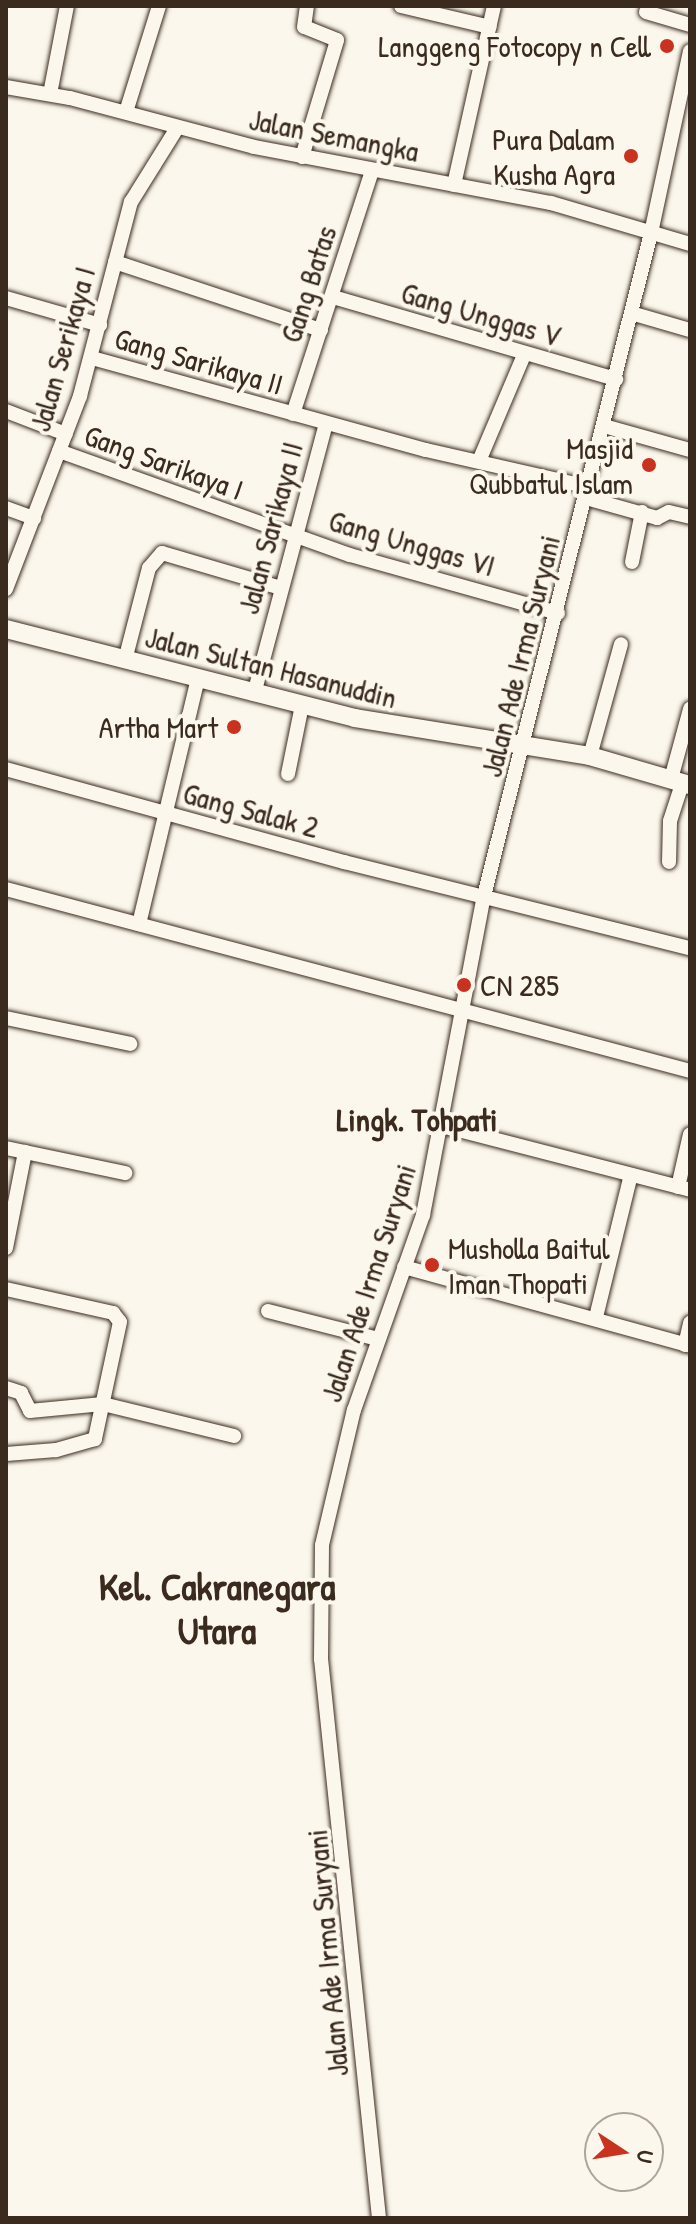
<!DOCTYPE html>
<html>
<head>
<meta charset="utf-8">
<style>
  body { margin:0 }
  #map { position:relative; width:696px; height:2224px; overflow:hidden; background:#fbf7ec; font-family:"Patrick Hand",sans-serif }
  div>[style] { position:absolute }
  .roads { filter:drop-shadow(0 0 2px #3b2a1e) drop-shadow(0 0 2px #3b2a1e) }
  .minor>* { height:14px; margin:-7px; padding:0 7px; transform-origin:7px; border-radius:7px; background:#fbf7ec }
  .major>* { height:18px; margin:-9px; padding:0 9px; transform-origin:9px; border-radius:9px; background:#fbf7ec }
  .dots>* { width:22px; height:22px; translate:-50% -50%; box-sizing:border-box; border:4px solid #fbf7ec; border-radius:50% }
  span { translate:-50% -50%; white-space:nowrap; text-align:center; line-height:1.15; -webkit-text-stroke:8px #fbf7ec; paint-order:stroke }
  .poi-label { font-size:30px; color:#3b2a1e }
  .right { translate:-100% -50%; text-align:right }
  .left { translate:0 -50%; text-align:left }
  .street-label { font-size:30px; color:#3b2a1e }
  .neighbourhood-label { font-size:32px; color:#3b2a1e; font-weight:700 }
  .district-label { font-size:38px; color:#3b2a1e; font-weight:700 }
  .frame { position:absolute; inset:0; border:8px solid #3b2a1e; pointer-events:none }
  .north { position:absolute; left:584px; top:2112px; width:80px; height:80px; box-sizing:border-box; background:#fbf7ec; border:2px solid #aea59a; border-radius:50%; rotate:102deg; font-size:22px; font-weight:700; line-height:32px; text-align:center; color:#3b2a1e }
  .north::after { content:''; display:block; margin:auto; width:28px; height:36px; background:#c8321e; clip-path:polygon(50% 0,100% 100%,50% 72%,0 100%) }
</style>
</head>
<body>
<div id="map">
  <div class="roads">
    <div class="minor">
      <i style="left:401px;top:6px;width:91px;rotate:13.3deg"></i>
      <i style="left:646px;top:12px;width:46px;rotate:16.5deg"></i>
      <i style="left:6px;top:87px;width:65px;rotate:9.8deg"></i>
      <i style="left:70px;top:98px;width:190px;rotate:14.9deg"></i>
      <i style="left:254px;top:147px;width:302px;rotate:10.7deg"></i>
      <i style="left:551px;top:203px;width:145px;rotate:16.4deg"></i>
      <i style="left:50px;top:94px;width:90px;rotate:-79.1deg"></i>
      <i style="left:126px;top:112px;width:111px;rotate:-72.7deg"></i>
      <i style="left:302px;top:157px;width:122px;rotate:-73.3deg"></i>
      <i style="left:337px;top:40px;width:35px;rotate:-158deg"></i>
      <i style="left:304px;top:27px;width:21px;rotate:-82deg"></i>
      <i style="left:454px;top:185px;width:183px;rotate:-77.4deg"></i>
      <i style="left:115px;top:262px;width:217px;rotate:18.3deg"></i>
      <i style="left:333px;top:297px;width:295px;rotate:16.2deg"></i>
      <i style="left:6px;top:298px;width:98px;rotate:16deg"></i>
      <i style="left:631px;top:313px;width:61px;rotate:16.1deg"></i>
      <i style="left:92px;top:358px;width:346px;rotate:15.4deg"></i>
      <i style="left:426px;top:450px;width:167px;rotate:12.8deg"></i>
      <i style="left:6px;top:411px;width:64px;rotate:21deg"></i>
      <i style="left:293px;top:414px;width:256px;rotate:-72deg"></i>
      <i style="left:604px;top:426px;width:89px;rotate:15.6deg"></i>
      <i style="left:59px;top:451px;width:309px;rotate:19.7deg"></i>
      <i style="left:350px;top:555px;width:216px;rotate:15.6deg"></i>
      <i style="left:479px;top:461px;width:115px;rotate:-67deg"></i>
      <i style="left:586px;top:498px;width:74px;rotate:15.7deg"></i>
      <i style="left:657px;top:518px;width:13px;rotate:-27deg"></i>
      <i style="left:669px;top:512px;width:22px;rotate:13deg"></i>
      <i style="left:6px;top:508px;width:30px;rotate:20deg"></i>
      <i style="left:632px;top:562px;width:51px;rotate:-78.7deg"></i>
      <i style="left:6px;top:589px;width:207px;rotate:-69deg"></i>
      <i style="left:80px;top:396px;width:201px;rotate:-75.3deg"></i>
      <i style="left:131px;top:202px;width:87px;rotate:-58.1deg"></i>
      <i style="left:125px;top:660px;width:95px;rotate:-75.4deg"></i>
      <i style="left:149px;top:568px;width:20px;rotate:-49deg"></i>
      <i style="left:162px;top:553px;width:124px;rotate:16.4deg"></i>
      <i style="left:254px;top:694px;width:280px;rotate:-75.1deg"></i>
      <i style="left:590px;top:756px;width:116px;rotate:-74.5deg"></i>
      <i style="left:6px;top:769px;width:351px;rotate:15.4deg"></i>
      <i style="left:344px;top:862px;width:357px;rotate:14deg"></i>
      <i style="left:288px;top:774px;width:70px;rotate:-78.5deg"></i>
      <i style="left:671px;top:779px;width:73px;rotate:-74.8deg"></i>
      <i style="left:669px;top:862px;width:41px;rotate:-88.6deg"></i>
      <i style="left:670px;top:821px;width:40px;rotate:-72deg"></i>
      <i style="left:6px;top:889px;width:708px;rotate:14.9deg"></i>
      <i style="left:139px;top:924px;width:252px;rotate:-76.5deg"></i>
      <i style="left:6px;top:1018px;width:127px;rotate:11.8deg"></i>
      <i style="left:443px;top:1126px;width:255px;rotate:14.5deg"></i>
      <i style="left:6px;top:1148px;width:122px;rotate:11.9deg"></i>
      <i style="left:678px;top:1187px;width:54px;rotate:-77.2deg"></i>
      <i style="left:6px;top:1248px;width:98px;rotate:-78.8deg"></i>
      <i style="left:404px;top:1267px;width:297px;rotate:15.4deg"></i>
      <i style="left:6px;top:1289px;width:110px;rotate:12.6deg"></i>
      <i style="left:113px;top:1313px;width:11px;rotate:52deg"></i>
      <i style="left:120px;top:1322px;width:120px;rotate:102.1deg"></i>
      <i style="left:95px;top:1439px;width:41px;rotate:164.2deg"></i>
      <i style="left:56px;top:1450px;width:50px;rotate:175.4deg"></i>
      <i style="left:268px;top:1311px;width:114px;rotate:14.3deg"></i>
      <i style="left:596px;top:1317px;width:146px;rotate:-76.2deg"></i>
      <i style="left:685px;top:1345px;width:23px;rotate:-77deg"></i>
      <i style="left:6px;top:1388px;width:16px;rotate:18deg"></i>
      <i style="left:21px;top:1393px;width:20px;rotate:63deg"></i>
      <i style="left:30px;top:1411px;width:73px;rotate:-5.5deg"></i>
      <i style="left:103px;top:1404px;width:135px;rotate:13.7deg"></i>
      <i style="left:379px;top:2218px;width:562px;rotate:-95.92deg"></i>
      <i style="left:321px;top:1659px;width:114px;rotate:-89.5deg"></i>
      <i style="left:322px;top:1545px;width:139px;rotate:-76.7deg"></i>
      <i style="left:354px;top:1410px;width:207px;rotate:-70.5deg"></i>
      <i style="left:423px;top:1215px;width:325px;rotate:-79.2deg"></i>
      <i style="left:484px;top:896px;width:684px;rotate:-75.86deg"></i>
      <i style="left:651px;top:233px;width:186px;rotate:-77.9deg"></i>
    </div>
    <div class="major">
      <i style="left:6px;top:629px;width:360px;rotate:14.3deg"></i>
      <i style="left:355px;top:718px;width:238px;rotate:9.2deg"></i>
      <i style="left:590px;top:756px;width:104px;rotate:16.2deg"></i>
    </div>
  </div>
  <div class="dots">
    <i style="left:667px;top:46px;background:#c8321e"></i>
    <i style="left:631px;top:156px;background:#c8321e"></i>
    <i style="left:649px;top:465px;background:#c8321e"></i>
    <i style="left:234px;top:727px;background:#c8321e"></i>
    <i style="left:464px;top:985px;background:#c8321e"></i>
    <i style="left:432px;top:1265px;background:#c8321e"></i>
  </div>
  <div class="poi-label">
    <span class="right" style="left:651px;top:46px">Langgeng Fotocopy n Cell</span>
    <span class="right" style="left:615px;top:156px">Pura Dalam<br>Kusha Agra</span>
    <span class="right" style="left:633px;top:465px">Masjid<br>Qubbatul Islam</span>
    <span class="right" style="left:218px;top:727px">Artha Mart</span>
    <span class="left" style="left:480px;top:985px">CN 285</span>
    <span class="left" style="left:448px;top:1265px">Musholla Baitul<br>Iman Thopati</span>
  </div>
  <div class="street-label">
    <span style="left:334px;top:135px;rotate:11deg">Jalan Semangka</span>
    <span style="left:308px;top:284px;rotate:-72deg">Gang Batas</span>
    <span style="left:481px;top:314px;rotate:16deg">Gang Unggas V</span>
    <span style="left:62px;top:349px;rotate:-74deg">Jalan Serikaya I</span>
    <span style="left:199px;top:361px;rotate:16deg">Gang Sarikaya II</span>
    <span style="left:164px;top:462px;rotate:20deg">Gang Sarikaya I</span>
    <span style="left:270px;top:528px;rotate:-75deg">Jalan Sarikaya II</span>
    <span style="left:412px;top:543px;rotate:16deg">Gang Unggas VI</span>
    <span style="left:520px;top:656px;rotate:-76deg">Jalan Ade Irma Suryani</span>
    <span style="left:271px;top:667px;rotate:14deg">Jalan Sultan Hasanuddin</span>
    <span style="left:251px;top:810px;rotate:15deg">Gang Salak 2</span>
    <span style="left:368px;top:1283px;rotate:-72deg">Jalan Ade Irma Suryani</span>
    <span style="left:327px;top:1953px;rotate:-95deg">Jalan Ade Irma Suryani</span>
  </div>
  <div class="neighbourhood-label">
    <span style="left:417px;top:1120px">Lingk. Tohpati</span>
  </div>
  <div class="district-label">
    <span style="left:217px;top:1609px">Kel. Cakranegara<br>Utara</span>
  </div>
  <div class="frame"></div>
  <div class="north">U</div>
</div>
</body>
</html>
